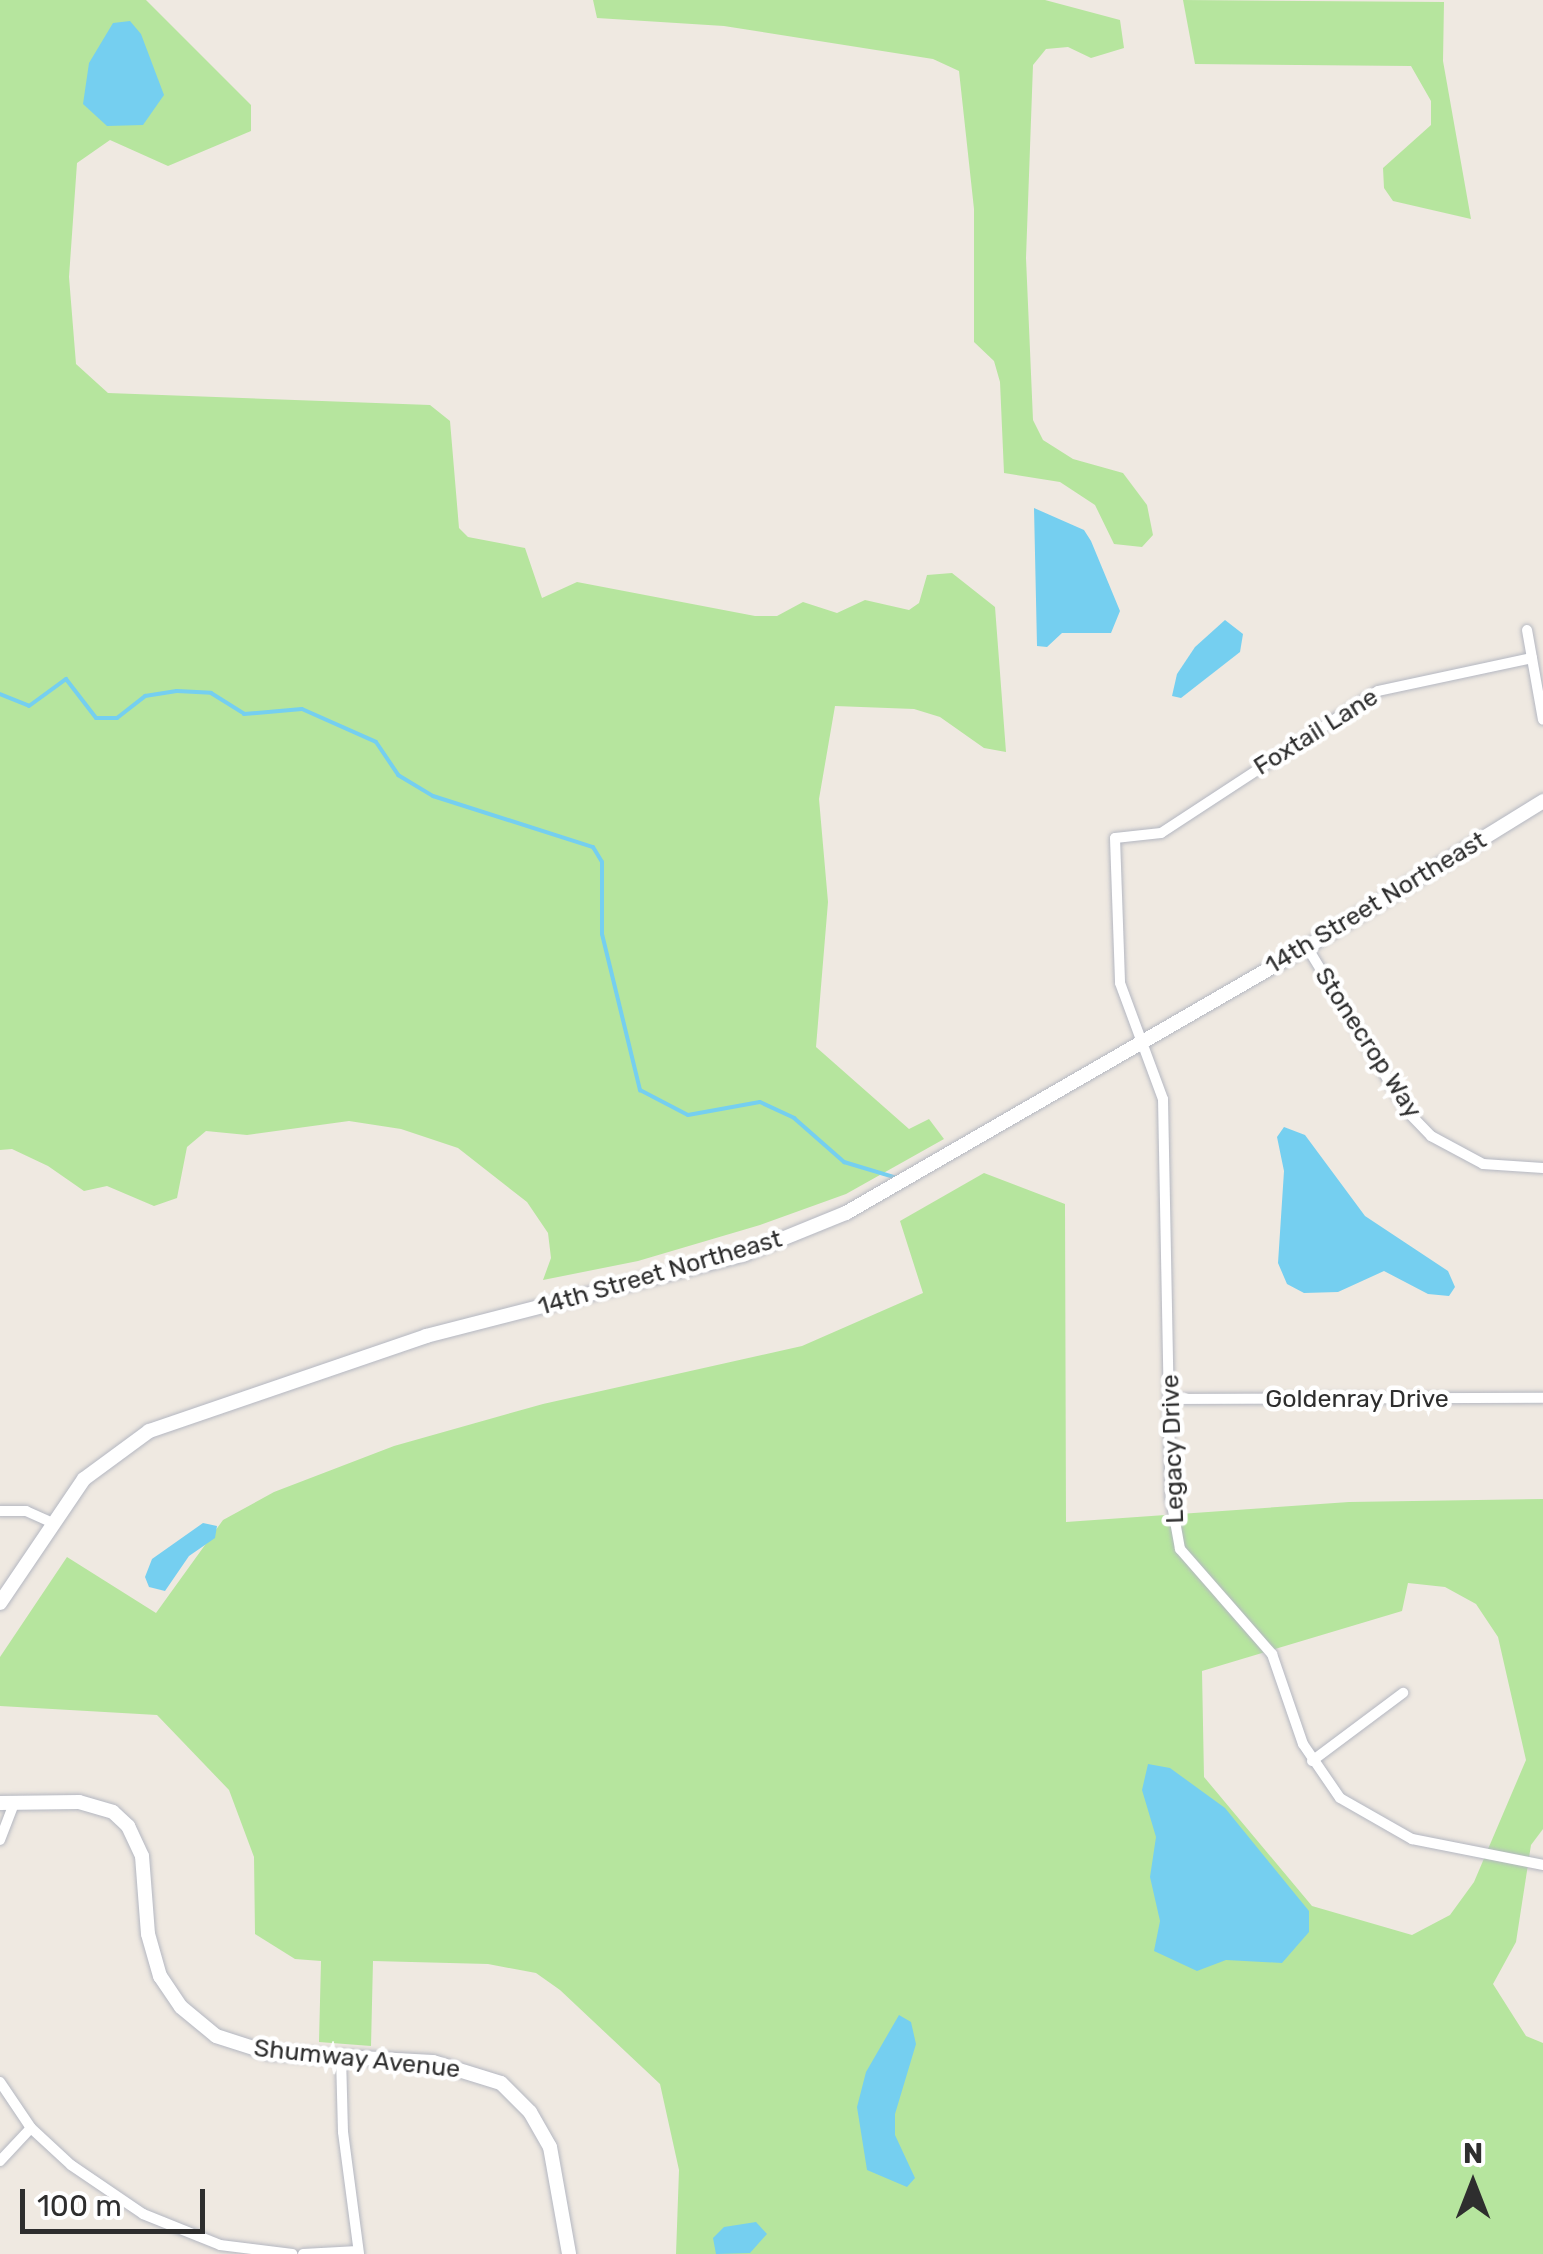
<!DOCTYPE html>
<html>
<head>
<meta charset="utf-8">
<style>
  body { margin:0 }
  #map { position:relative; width:1543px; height:2254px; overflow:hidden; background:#efe9e1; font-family:Rubik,sans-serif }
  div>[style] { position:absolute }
  .green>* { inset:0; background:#b6e59e }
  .water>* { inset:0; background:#75cff0 }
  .stream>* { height:4px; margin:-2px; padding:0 2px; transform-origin:2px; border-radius:2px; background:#75cff0 }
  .roads { filter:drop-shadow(0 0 2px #b4b7c1) drop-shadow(0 0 2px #b4b7c1) }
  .street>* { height:10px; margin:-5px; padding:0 5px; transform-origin:5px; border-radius:5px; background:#fff }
  .secondary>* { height:14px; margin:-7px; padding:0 7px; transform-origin:7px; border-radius:7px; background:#fff }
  span { translate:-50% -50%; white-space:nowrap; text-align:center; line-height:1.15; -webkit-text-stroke:9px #fff; paint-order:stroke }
  .street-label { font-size:25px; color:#2e2e2e }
  .north { position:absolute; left:1423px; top:2134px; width:100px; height:100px; -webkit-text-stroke:8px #fff; paint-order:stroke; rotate:0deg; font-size:28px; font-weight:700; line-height:40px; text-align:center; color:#2e2e2e }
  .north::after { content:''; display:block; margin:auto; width:35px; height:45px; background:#2e2e2e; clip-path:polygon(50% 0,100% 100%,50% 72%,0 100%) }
  .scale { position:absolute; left:20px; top:2189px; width:185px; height:45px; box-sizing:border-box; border:5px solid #2e2e2e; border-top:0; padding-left:12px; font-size:30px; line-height:35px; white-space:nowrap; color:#2e2e2e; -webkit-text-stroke:8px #fff; paint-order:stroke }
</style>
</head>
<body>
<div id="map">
  <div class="green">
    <i style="clip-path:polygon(0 0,146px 0,251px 105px,251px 131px,168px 166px,110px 140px,77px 163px,69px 277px,76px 364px,108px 393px,430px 405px,450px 421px,459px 528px,468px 537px,525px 548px,542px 598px,577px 582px,755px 616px,777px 616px,803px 602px,837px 613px,865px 600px,909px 610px,919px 603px,927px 575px,952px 573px,995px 607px,1006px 752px,984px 748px,940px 717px,914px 709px,835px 706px,819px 799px,828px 902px,816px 1047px,909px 1129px,929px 1119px,944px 1139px,846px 1194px,760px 1225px,638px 1261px,543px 1280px,551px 1258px,548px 1233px,527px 1202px,458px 1148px,401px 1129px,349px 1121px,247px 1135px,206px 1131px,187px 1147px,177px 1198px,154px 1206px,107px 1186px,84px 1191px,48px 1166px,12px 1149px,0 1150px)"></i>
    <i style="clip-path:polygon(593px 0,1045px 0,1120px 20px,1124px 48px,1091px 58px,1068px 47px,1046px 49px,1033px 65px,1026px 258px,1033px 420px,1043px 440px,1073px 459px,1123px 473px,1147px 505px,1153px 535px,1142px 547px,1114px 544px,1095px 505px,1060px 482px,1004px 473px,1000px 382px,994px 361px,974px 342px,974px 209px,959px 71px,933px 59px,724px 26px,597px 18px)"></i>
    <i style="clip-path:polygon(1183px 0,1444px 2px,1443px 61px,1471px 219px,1393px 201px,1384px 188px,1383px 168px,1431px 125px,1431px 101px,1411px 66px,1195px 64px)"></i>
    <i style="clip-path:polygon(evenodd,984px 1173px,1065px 1204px,1066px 1522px,1349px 1502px,1543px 1499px,1543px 1829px,1531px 1845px,1516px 1942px,1493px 1984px,1526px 2036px,1543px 2043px,1543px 2254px,676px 2254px,679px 2170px,660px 2084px,560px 1990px,536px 1973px,488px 1964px,373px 1961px,371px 2046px,319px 2042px,321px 1961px,295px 1959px,255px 1934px,254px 1857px,229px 1790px,157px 1715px,0 1706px,0 1657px,67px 1557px,156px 1613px,223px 1520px,274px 1492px,394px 1446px,543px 1404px,802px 1346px,923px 1293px,900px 1221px,984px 1173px,1408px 1583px,1445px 1587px,1476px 1604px,1498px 1637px,1526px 1760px,1474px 1882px,1450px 1915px,1412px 1935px,1312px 1906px,1204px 1777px,1202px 1671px,1402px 1611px,1408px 1583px)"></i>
  </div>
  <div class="water">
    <i style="clip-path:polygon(130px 21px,141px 34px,164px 95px,143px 125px,107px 126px,83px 104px,89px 63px,113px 23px)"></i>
    <i style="clip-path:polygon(1034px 508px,1084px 530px,1091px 541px,1120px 611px,1111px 633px,1062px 633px,1047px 647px,1037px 646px)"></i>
    <i style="clip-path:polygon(1225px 620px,1243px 634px,1240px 652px,1181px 698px,1172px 696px,1177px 674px,1195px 647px)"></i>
    <i style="clip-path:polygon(1284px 1127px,1305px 1135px,1365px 1216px,1448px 1271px,1455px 1287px,1449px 1296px,1428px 1294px,1384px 1271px,1338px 1292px,1304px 1293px,1287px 1284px,1278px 1263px,1284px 1171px,1277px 1137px)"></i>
    <i style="clip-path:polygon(203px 1523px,217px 1526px,215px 1538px,189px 1556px,165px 1591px,149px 1587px,145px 1577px,152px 1559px)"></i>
    <i style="clip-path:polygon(1148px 1764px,1170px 1768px,1225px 1808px,1309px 1911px,1309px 1932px,1282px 1963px,1226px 1960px,1197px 1971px,1154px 1951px,1160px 1921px,1150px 1877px,1156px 1837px,1142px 1790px)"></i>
    <i style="clip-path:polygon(899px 2015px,911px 2022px,916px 2044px,895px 2114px,895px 2135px,915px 2178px,907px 2187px,867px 2170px,857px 2107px,866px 2072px)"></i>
    <i style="clip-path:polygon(756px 2222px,767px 2234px,750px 2253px,716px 2254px,713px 2238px,724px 2227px)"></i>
  </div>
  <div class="stream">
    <i style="left:0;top:694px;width:31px;rotate:22deg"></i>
    <i style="left:29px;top:706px;width:46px;rotate:-36.1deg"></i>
    <i style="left:66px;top:679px;width:49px;rotate:52.4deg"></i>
    <i style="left:96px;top:718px;width:21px"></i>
    <i style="left:117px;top:718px;width:36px;rotate:-38deg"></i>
    <i style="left:145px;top:696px;width:32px;rotate:-9deg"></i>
    <i style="left:177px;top:691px;width:34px;rotate:3deg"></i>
    <i style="left:211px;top:693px;width:39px;rotate:32deg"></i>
    <i style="left:244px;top:714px;width:58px;rotate:-4.9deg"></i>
    <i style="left:302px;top:709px;width:81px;rotate:24deg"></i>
    <i style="left:376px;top:742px;width:40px;rotate:56deg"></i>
    <i style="left:398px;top:775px;width:41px;rotate:31deg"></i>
    <i style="left:433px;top:796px;width:168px;rotate:17.7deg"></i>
    <i style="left:593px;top:847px;width:17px;rotate:59deg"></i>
    <i style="left:602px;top:862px;width:72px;rotate:90deg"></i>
    <i style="left:602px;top:934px;width:161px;rotate:76.3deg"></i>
    <i style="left:640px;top:1090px;width:54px;rotate:27.5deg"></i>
    <i style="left:688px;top:1115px;width:73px;rotate:-10.2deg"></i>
    <i style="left:760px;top:1102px;width:38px;rotate:25deg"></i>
    <i style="left:794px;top:1118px;width:67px;rotate:41.3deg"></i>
    <i style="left:844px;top:1162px;width:55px;rotate:16.8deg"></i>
  </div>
  <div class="roads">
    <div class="street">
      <i style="left:1527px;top:630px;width:91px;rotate:79.9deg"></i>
      <i style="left:1532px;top:658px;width:157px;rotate:167.9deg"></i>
      <i style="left:1378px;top:691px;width:259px;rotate:146.8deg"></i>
      <i style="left:1161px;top:833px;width:46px;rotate:173.8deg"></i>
      <i style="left:1115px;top:838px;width:145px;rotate:88deg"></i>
      <i style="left:1120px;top:983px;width:124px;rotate:69.7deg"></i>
      <i style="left:1163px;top:1099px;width:400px;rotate:88.9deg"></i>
      <i style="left:1171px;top:1499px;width:51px;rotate:79.8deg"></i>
      <i style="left:1180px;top:1549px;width:140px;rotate:48.8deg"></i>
      <i style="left:1272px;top:1654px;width:95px;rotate:71deg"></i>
      <i style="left:1303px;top:1744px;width:65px;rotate:55.6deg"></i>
      <i style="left:1340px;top:1798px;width:83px;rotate:29.7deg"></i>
      <i style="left:1412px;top:1839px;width:134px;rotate:11.2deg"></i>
      <i style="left:1307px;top:947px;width:192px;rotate:58.6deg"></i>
      <i style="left:1407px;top:1111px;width:35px;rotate:46deg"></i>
      <i style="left:1431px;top:1136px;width:59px;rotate:28.3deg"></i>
      <i style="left:1483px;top:1164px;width:60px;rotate:3.8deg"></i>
      <i style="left:1171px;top:1399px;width:372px;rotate:-0.2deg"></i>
      <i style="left:0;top:1511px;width:26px"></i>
      <i style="left:26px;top:1511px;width:30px;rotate:24deg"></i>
      <i style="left:1312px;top:1761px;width:114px;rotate:-36.8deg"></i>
      <i style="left:0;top:1840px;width:40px;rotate:-69deg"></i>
      <i style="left:341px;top:2056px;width:76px;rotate:88.5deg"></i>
      <i style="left:343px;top:2132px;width:123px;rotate:82.5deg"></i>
      <i style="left:0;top:2082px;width:55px;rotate:56deg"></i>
      <i style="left:31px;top:2128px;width:54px;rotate:42.8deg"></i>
      <i style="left:71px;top:2165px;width:87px;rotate:34.2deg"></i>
      <i style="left:143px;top:2214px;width:83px;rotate:21.9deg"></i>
      <i style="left:220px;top:2245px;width:73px;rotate:7.1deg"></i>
      <i style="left:0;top:2161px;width:45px;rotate:-46.8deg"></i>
      <i style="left:303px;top:2254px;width:55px;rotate:-3.1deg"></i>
    </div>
    <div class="secondary">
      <i style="left:0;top:1603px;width:150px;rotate:-55.9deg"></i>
      <i style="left:84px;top:1479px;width:81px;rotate:-36.4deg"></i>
      <i style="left:149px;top:1431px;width:293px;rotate:-18.9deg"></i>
      <i style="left:426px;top:1336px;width:329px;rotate:-14.4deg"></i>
      <i style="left:745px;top:1254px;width:109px;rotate:-22.1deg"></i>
      <i style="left:846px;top:1213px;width:532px;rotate:-29.99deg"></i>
      <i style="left:1307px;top:947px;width:278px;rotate:-31.7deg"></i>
      <i style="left:0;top:1803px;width:79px;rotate:-0.7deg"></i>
      <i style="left:79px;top:1802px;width:35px;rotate:16deg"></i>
      <i style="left:113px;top:1812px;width:21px;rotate:43deg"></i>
      <i style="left:128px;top:1826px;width:33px;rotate:65deg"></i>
      <i style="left:142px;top:1856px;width:78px;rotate:85.6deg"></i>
      <i style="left:148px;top:1934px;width:44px;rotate:74.1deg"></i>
      <i style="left:160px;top:1976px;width:37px;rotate:56deg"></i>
      <i style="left:181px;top:2007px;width:45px;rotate:39.6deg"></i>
      <i style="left:216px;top:2036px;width:56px;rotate:17.8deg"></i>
      <i style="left:269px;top:2053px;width:164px;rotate:3.1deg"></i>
      <i style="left:433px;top:2062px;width:71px;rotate:17.2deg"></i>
      <i style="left:501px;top:2083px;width:41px;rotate:45deg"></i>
      <i style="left:530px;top:2112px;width:40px;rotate:60.3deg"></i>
      <i style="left:550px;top:2147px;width:109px;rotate:79.9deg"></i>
    </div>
  </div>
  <div class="street-label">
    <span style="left:1316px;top:732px;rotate:-32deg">Foxtail Lane</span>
    <span style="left:1376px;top:903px;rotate:-31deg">14th Street Northeast</span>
    <span style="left:1368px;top:1043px;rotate:57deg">Stonecrop Way</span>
    <span style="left:660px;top:1273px;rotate:-16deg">14th Street Northeast</span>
    <span style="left:1357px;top:1399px">Goldenray Drive</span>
    <span style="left:1173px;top:1449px;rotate:-92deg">Legacy Drive</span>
    <span style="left:357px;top:2059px;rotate:6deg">Shumway Avenue</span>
  </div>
  <div class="north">N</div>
  <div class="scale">100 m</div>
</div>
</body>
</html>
